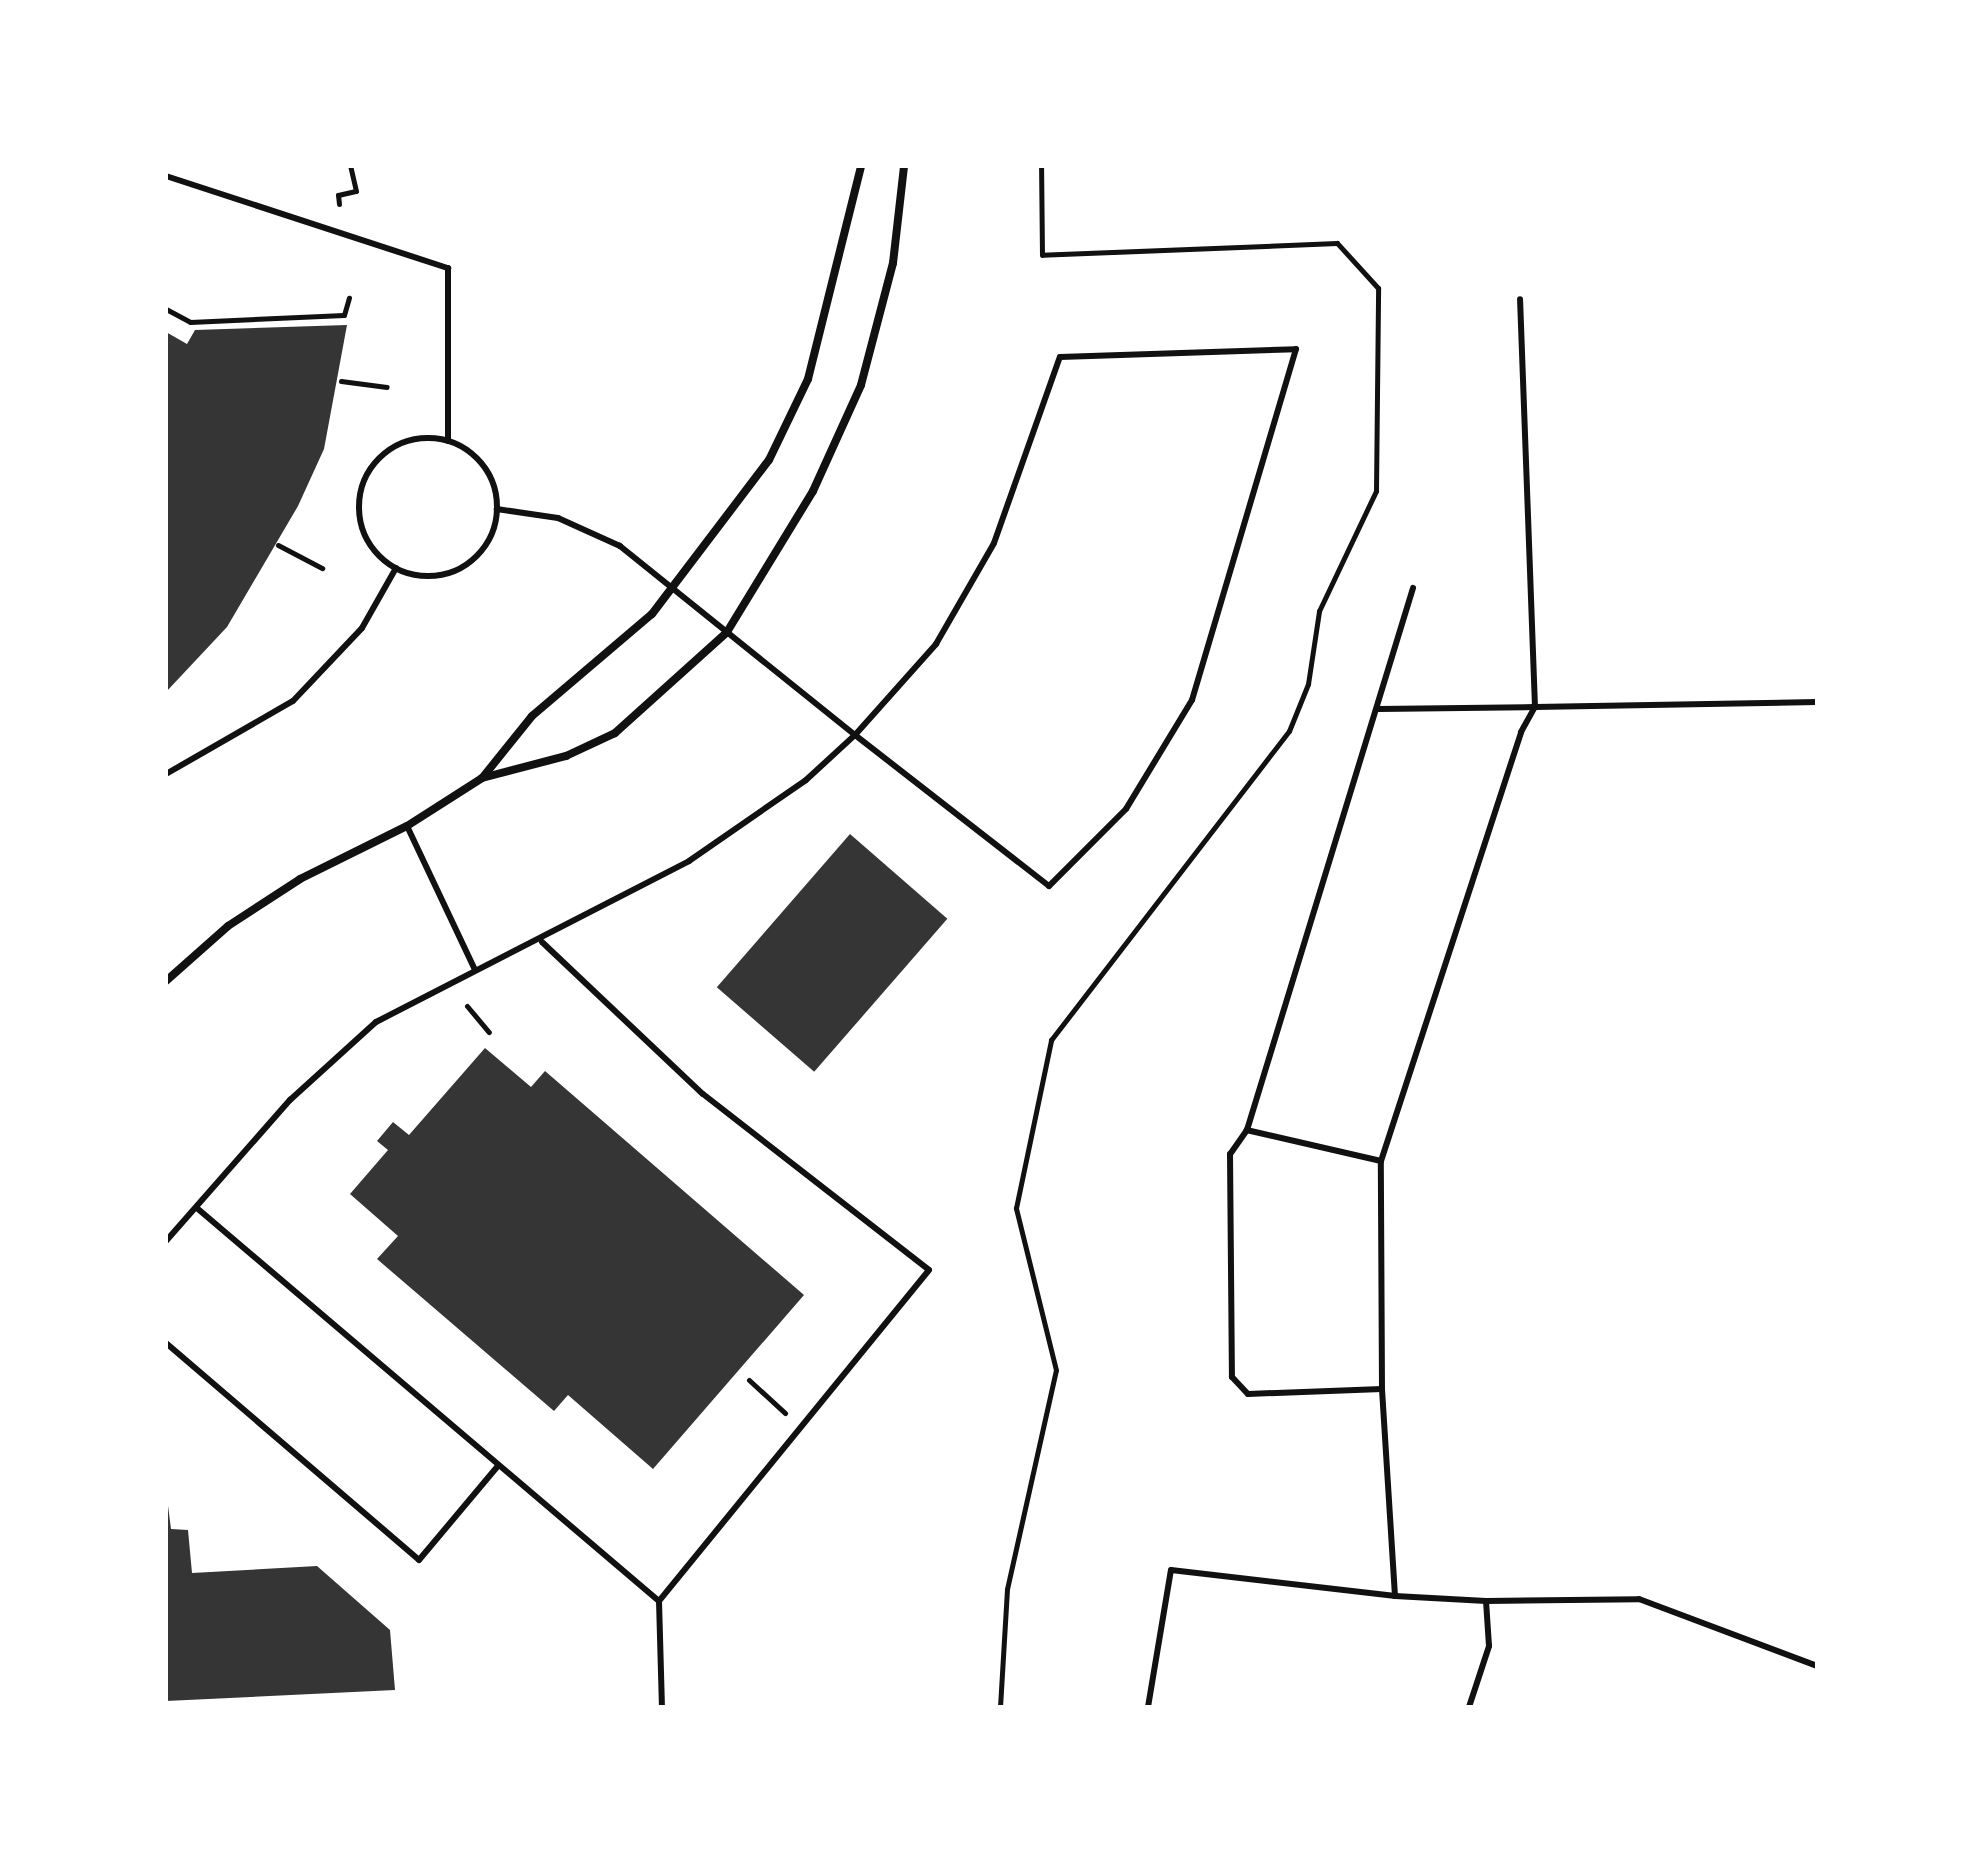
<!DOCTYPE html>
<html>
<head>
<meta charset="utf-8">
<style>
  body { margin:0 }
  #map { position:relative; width:1983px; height:1873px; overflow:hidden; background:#fff; font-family:Ubuntu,sans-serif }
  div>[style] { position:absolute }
  .building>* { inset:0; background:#353535; transform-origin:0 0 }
  .path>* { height:5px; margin:-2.5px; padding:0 2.5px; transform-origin:2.5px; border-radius:2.5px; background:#111 }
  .service>* { height:6px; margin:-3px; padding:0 3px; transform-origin:3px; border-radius:3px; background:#111 }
  .service>.ring { margin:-3px; padding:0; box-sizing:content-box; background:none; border:6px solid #111; border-radius:50% }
  .minor>* { height:8px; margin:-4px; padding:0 4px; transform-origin:4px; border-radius:4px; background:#111 }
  span { translate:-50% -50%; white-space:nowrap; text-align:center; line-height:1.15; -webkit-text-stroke:8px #fff; paint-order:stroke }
  .frame { position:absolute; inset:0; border:168px solid #fff; pointer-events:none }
</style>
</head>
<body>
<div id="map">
  <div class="building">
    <i style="clip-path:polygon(347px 325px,324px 449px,298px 506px,227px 627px,166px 692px,166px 332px,187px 344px,195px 330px)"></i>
    <i style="left:850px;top:834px;width:129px;height:203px;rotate:41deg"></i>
    <i style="clip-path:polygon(485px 1048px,531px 1087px,545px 1071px,804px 1295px,653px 1469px,568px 1395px,554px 1411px,377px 1259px,398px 1236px,350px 1194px,388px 1150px,377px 1141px,393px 1122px,409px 1135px)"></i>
    <i style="clip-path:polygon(166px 1490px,171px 1529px,188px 1530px,192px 1573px,317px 1566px,390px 1630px,395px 1690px,166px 1701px)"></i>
  </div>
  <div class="path">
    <i style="left:339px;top:204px;width:9px;rotate:-96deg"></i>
    <i style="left:338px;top:195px;width:18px;rotate:-13deg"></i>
    <i style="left:356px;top:191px;width:26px;rotate:-103deg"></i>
    <i style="left:166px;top:309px;width:27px;rotate:28deg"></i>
    <i style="left:190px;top:322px;width:154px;rotate:-2.6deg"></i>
    <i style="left:344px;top:315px;width:18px;rotate:-74deg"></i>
    <i style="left:341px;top:381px;width:46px;rotate:7.4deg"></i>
    <i style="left:278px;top:545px;width:50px;rotate:27.6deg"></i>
    <i style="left:467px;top:1006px;width:34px;rotate:50deg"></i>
    <i style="left:749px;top:1380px;width:49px;rotate:42.5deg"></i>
    <i style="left:1000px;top:1707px;width:118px;rotate:-86.6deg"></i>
    <i style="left:1007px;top:1589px;width:224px;rotate:-77.4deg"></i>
    <i style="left:1056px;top:1370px;width:167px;rotate:-103.9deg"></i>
    <i style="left:1016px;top:1208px;width:172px;rotate:-78.2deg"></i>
    <i style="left:1051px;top:1040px;width:390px;rotate:-52.4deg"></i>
    <i style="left:1289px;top:731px;width:51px;rotate:-68deg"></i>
    <i style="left:1308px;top:684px;width:74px;rotate:-81.4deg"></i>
    <i style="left:1319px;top:611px;width:133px;rotate:-64.6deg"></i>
    <i style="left:1376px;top:491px;width:203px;rotate:-89.4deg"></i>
    <i style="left:1378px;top:288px;width:61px;rotate:-132.3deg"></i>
    <i style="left:1337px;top:243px;width:295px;rotate:177.7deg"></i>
    <i style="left:1042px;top:255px;width:89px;rotate:-90.6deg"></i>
  </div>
  <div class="service">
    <i style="left:166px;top:176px;width:297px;rotate:18.1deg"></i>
    <i style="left:448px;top:268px;width:173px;rotate:90deg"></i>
    <i class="ring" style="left:359px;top:438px;width:132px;height:132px"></i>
    <i style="left:1379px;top:709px;width:156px;rotate:-0.7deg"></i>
    <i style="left:1535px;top:707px;width:408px;rotate:-92.1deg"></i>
    <i style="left:166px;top:774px;width:146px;rotate:-29.9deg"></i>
    <i style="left:293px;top:701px;width:100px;rotate:-46.6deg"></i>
    <i style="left:362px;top:628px;width:69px;rotate:-60.5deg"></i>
    <i style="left:407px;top:826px;width:159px;rotate:64.7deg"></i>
    <i style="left:542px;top:942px;width:221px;rotate:43.4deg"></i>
    <i style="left:703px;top:1094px;width:286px;rotate:37.9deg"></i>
    <i style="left:929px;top:1270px;width:427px;rotate:129.2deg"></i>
    <i style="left:659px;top:1601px;width:106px;rotate:88.4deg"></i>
    <i style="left:1247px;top:1130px;width:567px;rotate:-72.97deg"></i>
    <i style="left:1381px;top:1161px;width:138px;rotate:-167deg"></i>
    <i style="left:1247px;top:1130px;width:29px;rotate:125deg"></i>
    <i style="left:1230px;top:1154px;width:223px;rotate:89.5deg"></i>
    <i style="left:1232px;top:1377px;width:23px;rotate:47deg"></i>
    <i style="left:1248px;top:1394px;width:134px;rotate:-2.1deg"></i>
    <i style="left:198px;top:1209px;width:605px;rotate:40.38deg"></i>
    <i style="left:166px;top:1241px;width:188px;rotate:-48.7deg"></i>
    <i style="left:290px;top:1100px;width:116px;rotate:-42.2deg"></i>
    <i style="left:376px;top:1022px;width:352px;rotate:-27.2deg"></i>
    <i style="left:689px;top:861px;width:142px;rotate:-34.7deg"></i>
    <i style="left:806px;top:780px;width:67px;rotate:-42.6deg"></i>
    <i style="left:855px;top:735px;width:122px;rotate:-48.3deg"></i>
    <i style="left:936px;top:644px;width:116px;rotate:-60.1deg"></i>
    <i style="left:994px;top:543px;width:197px;rotate:-70.5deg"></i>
    <i style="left:1060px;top:357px;width:236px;rotate:-1.9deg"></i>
    <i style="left:1296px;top:349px;width:366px;rotate:106.5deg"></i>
    <i style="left:1192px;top:700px;width:127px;rotate:121.2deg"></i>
    <i style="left:1126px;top:809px;width:109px;rotate:135deg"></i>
    <i style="left:1049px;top:886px;width:246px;rotate:-142.1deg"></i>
    <i style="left:855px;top:735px;width:302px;rotate:-141.2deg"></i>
    <i style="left:620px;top:546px;width:68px;rotate:-155.7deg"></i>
    <i style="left:558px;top:518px;width:62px;rotate:-171.6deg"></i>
    <i style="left:166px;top:1343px;width:333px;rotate:40.6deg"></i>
    <i style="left:419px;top:1560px;width:123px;rotate:-50deg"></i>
    <i style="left:1486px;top:1601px;width:153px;rotate:-0.7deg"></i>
    <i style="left:1639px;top:1599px;width:190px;rotate:20.6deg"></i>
    <i style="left:1148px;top:1707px;width:139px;rotate:-80.5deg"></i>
    <i style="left:1171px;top:1570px;width:226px;rotate:6.6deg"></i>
    <i style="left:1469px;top:1707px;width:64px;rotate:-71.8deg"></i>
    <i style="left:1489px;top:1646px;width:45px;rotate:-93.8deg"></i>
    <i style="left:1486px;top:1601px;width:91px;rotate:-176.9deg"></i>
    <i style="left:1395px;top:1596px;width:207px;rotate:-93.6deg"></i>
    <i style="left:1382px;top:1389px;width:228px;rotate:-90.3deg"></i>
    <i style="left:1381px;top:1161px;width:451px;rotate:-71.9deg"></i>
    <i style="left:1521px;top:732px;width:29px;rotate:-61deg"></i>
    <i style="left:1535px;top:707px;width:282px;rotate:-1deg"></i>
  </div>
  <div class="minor">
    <i style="left:483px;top:777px;width:78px;rotate:-51.2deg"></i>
    <i style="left:532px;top:716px;width:157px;rotate:-40.4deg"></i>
    <i style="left:652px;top:614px;width:193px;rotate:-52.8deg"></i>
    <i style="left:769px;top:460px;width:90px;rotate:-64.3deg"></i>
    <i style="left:808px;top:379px;width:219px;rotate:-76deg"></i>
    <i style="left:166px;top:981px;width:83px;rotate:-41.6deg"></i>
    <i style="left:228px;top:926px;width:86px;rotate:-33.1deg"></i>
    <i style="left:300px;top:879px;width:119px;rotate:-26.4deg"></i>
    <i style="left:407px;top:826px;width:89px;rotate:-32.6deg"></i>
    <i style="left:482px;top:778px;width:87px;rotate:-14.7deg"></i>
    <i style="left:566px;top:756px;width:54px;rotate:-25.1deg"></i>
    <i style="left:615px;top:733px;width:151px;rotate:-42deg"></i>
    <i style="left:727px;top:632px;width:165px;rotate:-58.6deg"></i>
    <i style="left:813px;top:491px;width:116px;rotate:-65.6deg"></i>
    <i style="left:861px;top:385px;width:126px;rotate:-75.3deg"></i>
    <i style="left:893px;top:263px;width:98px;rotate:-83.5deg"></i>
  </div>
  <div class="frame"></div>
</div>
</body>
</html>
